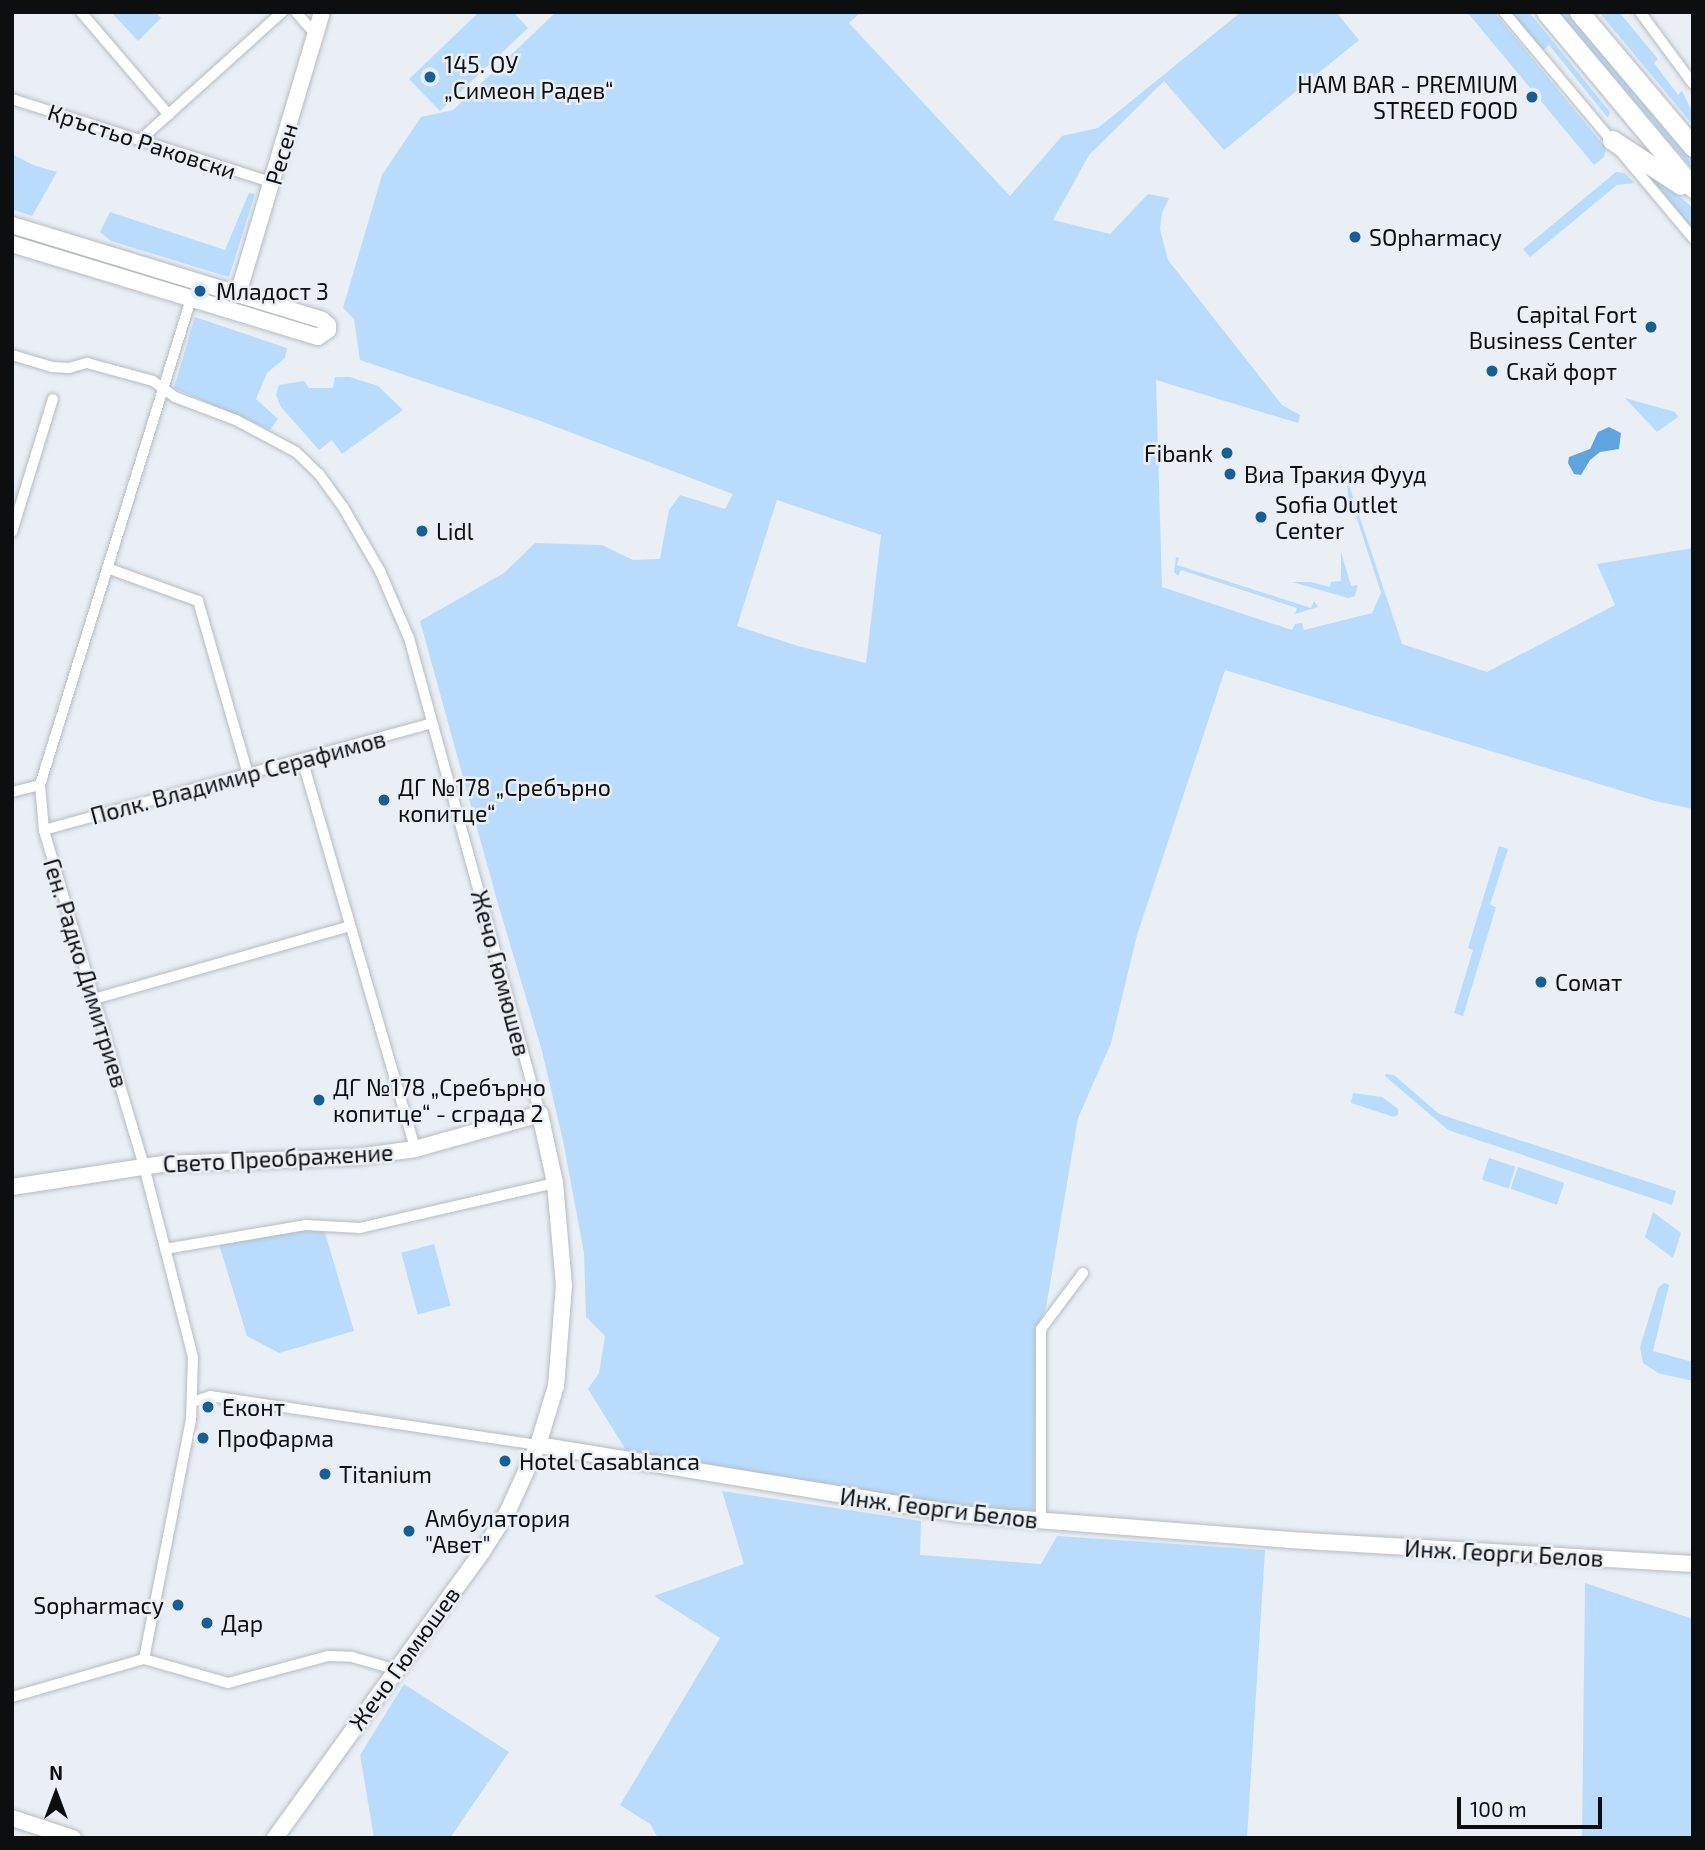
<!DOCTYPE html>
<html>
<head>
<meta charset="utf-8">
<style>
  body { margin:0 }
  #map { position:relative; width:1705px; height:1850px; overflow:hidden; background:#e9eff5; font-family:"Exo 2",sans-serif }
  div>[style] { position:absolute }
  .green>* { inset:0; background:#b9dcfd; transform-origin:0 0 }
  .water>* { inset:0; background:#60a4df }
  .roads { filter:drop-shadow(0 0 2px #b6bbc0) drop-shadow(0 0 2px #b6bbc0) }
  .street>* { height:10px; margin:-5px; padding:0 5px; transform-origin:5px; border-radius:5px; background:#fff }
  .secondary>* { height:16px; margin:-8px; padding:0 8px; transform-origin:8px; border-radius:8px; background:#fff }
  .highway>* { height:19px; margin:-9.5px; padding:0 9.5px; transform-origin:9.5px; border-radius:9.5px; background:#fff }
  .dots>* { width:19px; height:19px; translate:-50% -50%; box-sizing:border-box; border:4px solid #e9eff5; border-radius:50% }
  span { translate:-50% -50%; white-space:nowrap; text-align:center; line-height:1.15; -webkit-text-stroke:5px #e9eff5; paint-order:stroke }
  .poi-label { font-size:23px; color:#0c0e10 }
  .left { translate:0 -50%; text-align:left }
  .right { translate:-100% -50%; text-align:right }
  .street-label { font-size:23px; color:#0c0e10 }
  .frame { position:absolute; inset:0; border:14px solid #0c0e10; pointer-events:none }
  .north { position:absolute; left:21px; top:1759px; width:70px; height:70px; -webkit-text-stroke:5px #e9eff5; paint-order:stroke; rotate:0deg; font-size:19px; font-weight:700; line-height:28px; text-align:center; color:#0c0e10 }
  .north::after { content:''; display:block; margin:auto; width:24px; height:32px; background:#0c0e10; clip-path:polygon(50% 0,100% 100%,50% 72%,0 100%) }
  .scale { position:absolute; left:1457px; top:1797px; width:145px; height:32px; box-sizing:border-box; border:4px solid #0c0e10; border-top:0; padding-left:9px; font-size:21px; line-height:24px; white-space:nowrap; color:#0c0e10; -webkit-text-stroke:5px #e9eff5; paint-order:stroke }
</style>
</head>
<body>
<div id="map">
  <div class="green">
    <i style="clip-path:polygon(111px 12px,155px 12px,161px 18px,138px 41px)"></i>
    <i style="clip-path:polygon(479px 12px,513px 12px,528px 28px,440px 111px,409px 79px)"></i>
    <i style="clip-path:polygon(evenodd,556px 12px,861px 12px,849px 23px,1010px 196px,1062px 136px,1098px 128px,1241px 12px,1336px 12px,1359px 40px,1224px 150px,1164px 81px,1089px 155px,1053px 220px,1110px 234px,1148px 194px,1169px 198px,1162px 213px,1160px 229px,1168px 260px,1282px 405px,1300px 415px,1298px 423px,1156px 380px,1162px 587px,1292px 630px,1295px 624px,1302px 623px,1304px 630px,1372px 613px,1381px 593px,1355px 513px,1349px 514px,1347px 479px,1402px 644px,1487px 672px,1615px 605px,1597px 564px,1693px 548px,1693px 809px,1655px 801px,1225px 670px,1137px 935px,1111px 1043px,1078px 1118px,1046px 1308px,1036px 1332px,1034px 1514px,969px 1509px,626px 1450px,588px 1389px,599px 1373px,605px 1336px,586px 1317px,584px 1253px,563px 1141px,542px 1051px,498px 904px,420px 621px,504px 573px,535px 543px,602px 545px,633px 560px,660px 559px,669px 510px,680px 495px,725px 509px,733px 494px,538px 420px,360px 360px,354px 319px,343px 308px,382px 175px,421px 117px,453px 110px,556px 12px,777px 500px,881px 535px,866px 663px,798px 646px,737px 626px,777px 500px)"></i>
    <i style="clip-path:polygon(1467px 12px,1494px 12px,1606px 148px,1604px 157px,1594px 165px)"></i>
    <i style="clip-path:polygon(1511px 12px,1529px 12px,1610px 112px,1608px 118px,1549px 45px,1543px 50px)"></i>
    <i style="clip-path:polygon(1558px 12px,1569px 12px,1693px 160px,1693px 170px)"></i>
    <i style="clip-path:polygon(1599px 12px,1619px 12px,1658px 59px,1654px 63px,1678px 95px,1682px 91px,1693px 113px,1693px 125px)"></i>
    <i style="clip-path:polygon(12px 154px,33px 165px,57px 172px,32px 216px,12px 209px)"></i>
    <i style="clip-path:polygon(1639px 162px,1693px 208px,1693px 229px,1648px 175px)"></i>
    <i style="clip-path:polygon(1616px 172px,1625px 173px,1634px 183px,1617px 185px,1530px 257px,1523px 249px)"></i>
    <i style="clip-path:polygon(249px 193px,255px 194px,229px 277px,111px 241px,100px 232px,110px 212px,225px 250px)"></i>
    <i style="clip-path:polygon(12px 231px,306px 321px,305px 325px,12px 237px)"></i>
    <i style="clip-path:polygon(195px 317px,287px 348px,285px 358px,267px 373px,256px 399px,278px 419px,270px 430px,174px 388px)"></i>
    <i style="clip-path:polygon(335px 377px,350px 377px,378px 386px,403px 410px,342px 454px,332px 440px,319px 450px,281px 407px,276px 395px,279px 385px,304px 381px,309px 388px,333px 388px)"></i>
    <i style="clip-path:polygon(1625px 398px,1675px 412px,1678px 417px,1657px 432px)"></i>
    <i style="clip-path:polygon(1341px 552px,1351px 586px,1358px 585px,1355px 596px,1348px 598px,1292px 582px,1311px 582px,1330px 587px,1331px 582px,1341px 581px)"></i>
    <i style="clip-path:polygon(1176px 557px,1179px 558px,1177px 565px,1311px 608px,1314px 601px,1318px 607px,1295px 614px,1297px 608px,1181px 570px,1178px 576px,1174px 572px)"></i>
    <i style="clip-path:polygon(1499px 846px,1508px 849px,1490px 905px,1496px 907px,1463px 1016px,1454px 1013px,1473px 950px,1468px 948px)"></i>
    <i style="clip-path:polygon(1386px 1074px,1394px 1075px,1439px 1114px,1676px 1191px,1672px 1205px,1448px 1130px,1385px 1076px)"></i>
    <i style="clip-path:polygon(1353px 1093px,1382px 1097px,1398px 1109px,1398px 1115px,1394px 1117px,1351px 1103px)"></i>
    <i style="left:1489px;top:1158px;width:28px;height:23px;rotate:18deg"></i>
    <i style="left:1518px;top:1167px;width:49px;height:23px;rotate:19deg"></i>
    <i style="clip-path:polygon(1653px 1212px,1681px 1233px,1673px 1258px,1645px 1237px)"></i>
    <i style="clip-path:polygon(323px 1226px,354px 1331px,279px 1353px,247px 1336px,218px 1241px)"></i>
    <i style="left:434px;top:1244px;width:64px;height:34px;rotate:75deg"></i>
    <i style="clip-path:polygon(1664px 1283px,1669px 1285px,1653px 1351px,1693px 1362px,1693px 1381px,1658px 1373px,1643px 1363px,1640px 1347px,1658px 1288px)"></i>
    <i style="clip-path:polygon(722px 1491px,921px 1521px,920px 1555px,1041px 1564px,1057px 1536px,1265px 1550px,1247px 1838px,658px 1838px,650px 1824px,620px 1805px,720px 1638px,654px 1596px,744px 1564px)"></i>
    <i style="clip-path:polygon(1585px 1583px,1693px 1619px,1693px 1838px,1582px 1838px)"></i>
    <i style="clip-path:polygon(404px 1684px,509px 1752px,450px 1838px,374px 1838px,360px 1755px)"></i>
  </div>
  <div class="water">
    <i style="clip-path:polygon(1609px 427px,1621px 433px,1619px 449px,1600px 452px,1590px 460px,1581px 475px,1574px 474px,1568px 463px,1569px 457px,1590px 449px,1598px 432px)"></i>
  </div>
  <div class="roads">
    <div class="street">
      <i style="left:81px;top:12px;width:135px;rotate:49.5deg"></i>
      <i style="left:296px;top:12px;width:29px;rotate:49deg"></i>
      <i style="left:1504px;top:12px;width:295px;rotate:50.1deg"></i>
      <i style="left:1640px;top:12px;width:89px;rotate:53.6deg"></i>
      <i style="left:12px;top:99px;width:274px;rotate:17.8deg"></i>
      <i style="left:140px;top:140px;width:191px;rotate:-42deg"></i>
      <i style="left:12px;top:355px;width:42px;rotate:16.7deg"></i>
      <i style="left:52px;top:367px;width:17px;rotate:3deg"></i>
      <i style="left:69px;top:368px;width:19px;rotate:-16deg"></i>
      <i style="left:87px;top:363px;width:68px;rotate:15.3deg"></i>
      <i style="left:153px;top:381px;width:27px;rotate:36deg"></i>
      <i style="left:175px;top:397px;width:65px;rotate:20.7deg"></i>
      <i style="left:236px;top:420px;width:68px;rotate:28.1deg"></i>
      <i style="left:296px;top:452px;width:32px;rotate:44deg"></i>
      <i style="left:319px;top:474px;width:41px;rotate:54deg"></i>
      <i style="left:343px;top:507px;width:74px;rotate:60deg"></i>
      <i style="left:380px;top:571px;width:73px;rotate:66.6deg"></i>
      <i style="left:409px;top:638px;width:494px;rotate:74.6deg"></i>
      <i style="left:12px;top:532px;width:139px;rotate:-72.9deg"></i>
      <i style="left:107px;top:568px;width:97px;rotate:19.9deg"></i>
      <i style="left:198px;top:601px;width:180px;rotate:73.9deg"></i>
      <i style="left:302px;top:759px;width:406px;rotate:73.8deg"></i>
      <i style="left:12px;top:792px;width:29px;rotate:-14deg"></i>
      <i style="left:44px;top:830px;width:402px;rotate:-15.4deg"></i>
      <i style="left:94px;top:999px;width:266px;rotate:-15.9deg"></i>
      <i style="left:165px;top:1249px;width:142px;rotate:-9.7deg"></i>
      <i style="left:305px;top:1225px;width:55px;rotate:3.1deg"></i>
      <i style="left:360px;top:1228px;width:200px;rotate:-13deg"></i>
      <i style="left:193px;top:1402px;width:18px;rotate:-19deg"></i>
      <i style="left:210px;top:1396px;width:332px;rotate:8.5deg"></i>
      <i style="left:1041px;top:1521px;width:192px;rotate:-90deg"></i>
      <i style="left:1041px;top:1329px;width:70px;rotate:-53.1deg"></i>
      <i style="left:144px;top:1659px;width:244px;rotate:-78.9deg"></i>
      <i style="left:191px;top:1420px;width:63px;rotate:-88.2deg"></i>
      <i style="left:193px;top:1357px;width:197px;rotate:-104.4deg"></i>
      <i style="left:144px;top:1166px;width:351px;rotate:-106.6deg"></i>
      <i style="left:44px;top:830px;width:45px;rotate:-95.1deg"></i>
      <i style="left:40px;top:785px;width:509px;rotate:-72.74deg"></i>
      <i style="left:12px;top:1697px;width:137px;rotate:-16.1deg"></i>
      <i style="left:144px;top:1659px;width:87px;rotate:15.9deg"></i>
      <i style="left:228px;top:1683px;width:104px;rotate:-15.1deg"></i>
      <i style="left:328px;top:1656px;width:24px;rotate:2deg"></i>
      <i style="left:352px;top:1657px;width:44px;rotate:15.9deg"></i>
    </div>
    <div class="secondary">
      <i style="left:12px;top:225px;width:324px;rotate:17deg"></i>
      <i style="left:322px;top:320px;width:8px;rotate:40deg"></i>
      <i style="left:328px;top:325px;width:5px;rotate:90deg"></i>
      <i style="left:328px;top:330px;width:12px;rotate:145deg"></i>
      <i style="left:318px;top:337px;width:320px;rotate:-163.1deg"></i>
      <i style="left:238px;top:294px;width:294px;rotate:-73.4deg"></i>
      <i style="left:12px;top:1187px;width:153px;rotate:-8.7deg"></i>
      <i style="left:163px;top:1164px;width:193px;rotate:-2.1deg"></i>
      <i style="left:356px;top:1157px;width:60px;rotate:-7.7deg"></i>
      <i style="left:415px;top:1149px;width:130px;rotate:-15.6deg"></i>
      <i style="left:540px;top:1114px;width:71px;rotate:77.7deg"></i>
      <i style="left:555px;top:1183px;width:102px;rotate:85deg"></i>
      <i style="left:564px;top:1285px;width:101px;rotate:94.5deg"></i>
      <i style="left:556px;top:1386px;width:62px;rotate:107deg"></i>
      <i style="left:538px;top:1445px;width:75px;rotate:114.5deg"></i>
      <i style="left:507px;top:1513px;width:46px;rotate:122.7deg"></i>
      <i style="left:482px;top:1552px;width:353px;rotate:125.9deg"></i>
      <i style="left:538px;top:1445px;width:428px;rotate:9.3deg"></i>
      <i style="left:960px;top:1514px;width:330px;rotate:4.5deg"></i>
      <i style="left:1289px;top:1540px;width:405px;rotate:3.4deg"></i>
      <i style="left:12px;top:1818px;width:64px;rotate:18.2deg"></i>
    </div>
    <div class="highway">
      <i style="left:1546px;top:12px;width:229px;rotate:50.1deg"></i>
      <i style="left:1579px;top:12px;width:177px;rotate:49.8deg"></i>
      <i style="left:1612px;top:140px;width:82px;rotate:33.1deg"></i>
    </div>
  </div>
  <div class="dots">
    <i style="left:430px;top:77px;background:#185e92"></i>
    <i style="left:1532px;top:97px;background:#185e92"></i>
    <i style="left:1355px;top:237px;background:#185e92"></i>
    <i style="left:200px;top:291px;background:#185e92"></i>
    <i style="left:1651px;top:327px;background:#185e92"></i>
    <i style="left:1492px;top:371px;background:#185e92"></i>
    <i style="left:1227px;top:453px;background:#185e92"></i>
    <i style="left:1230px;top:474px;background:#185e92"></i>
    <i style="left:1261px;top:517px;background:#185e92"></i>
    <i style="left:422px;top:531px;background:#185e92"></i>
    <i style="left:384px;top:800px;background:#185e92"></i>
    <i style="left:1541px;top:982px;background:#185e92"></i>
    <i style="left:319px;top:1100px;background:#185e92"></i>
    <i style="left:208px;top:1407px;background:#185e92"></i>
    <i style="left:203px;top:1438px;background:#185e92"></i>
    <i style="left:505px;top:1461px;background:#185e92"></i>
    <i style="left:325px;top:1474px;background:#185e92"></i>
    <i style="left:409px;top:1531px;background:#185e92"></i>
    <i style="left:178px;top:1605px;background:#185e92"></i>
    <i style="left:207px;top:1623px;background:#185e92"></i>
  </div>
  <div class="poi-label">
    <span class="left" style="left:444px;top:77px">145. ОУ<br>„Симеон Радев“</span>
    <span class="right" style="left:1518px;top:97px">HAM BAR - PREMIUM<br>STREED FOOD</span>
    <span class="left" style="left:1369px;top:237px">SOpharmacy</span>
    <span class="left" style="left:216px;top:291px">Младост 3</span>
    <span class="right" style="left:1637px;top:327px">Capital Fort<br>Business Center</span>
    <span class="left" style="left:1506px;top:371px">Скай форт</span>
    <span class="right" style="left:1213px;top:453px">Fibank</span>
    <span class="left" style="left:1244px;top:474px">Виа Тракия Фууд</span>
    <span class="left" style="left:1275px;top:517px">Sofia Outlet<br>Center</span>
    <span class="left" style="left:436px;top:531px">Lidl</span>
    <span class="left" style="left:398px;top:800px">ДГ №178 „Сребърно<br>копитце“</span>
    <span class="left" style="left:1555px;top:982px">Сомат</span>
    <span class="left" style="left:333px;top:1100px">ДГ №178 „Сребърно<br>копитце“ - сграда 2</span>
    <span class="left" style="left:222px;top:1407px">Еконт</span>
    <span class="left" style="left:217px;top:1438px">ПроФарма</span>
    <span class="left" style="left:519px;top:1461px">Hotel Casablanca</span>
    <span class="left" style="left:339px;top:1474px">Titanium</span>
    <span class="left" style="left:425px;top:1531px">Амбулатория<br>"Авет"</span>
    <span class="right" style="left:164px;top:1605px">Sopharmacy</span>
    <span class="left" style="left:221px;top:1623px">Дар</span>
  </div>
  <div class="street-label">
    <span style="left:142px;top:141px;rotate:18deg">Кръстьо Раковски</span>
    <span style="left:281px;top:154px;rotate:-74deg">Ресен</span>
    <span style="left:238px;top:777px;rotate:-15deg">Полк. Владимир Серафимов</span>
    <span style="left:86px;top:973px;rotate:73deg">Ген. Радко Димитриев</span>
    <span style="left:501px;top:973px;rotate:75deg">Жечо Гюмюшев</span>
    <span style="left:278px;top:1158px;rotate:-3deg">Свето Преображение</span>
    <span style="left:939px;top:1508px;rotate:7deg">Инж. Георги Белов</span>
    <span style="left:1504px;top:1553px;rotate:3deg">Инж. Георги Белов</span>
    <span style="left:404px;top:1658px;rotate:-54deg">Жечо Гюмюшев</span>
  </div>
  <div class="frame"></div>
  <div class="north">N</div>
  <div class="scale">100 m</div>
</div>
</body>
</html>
